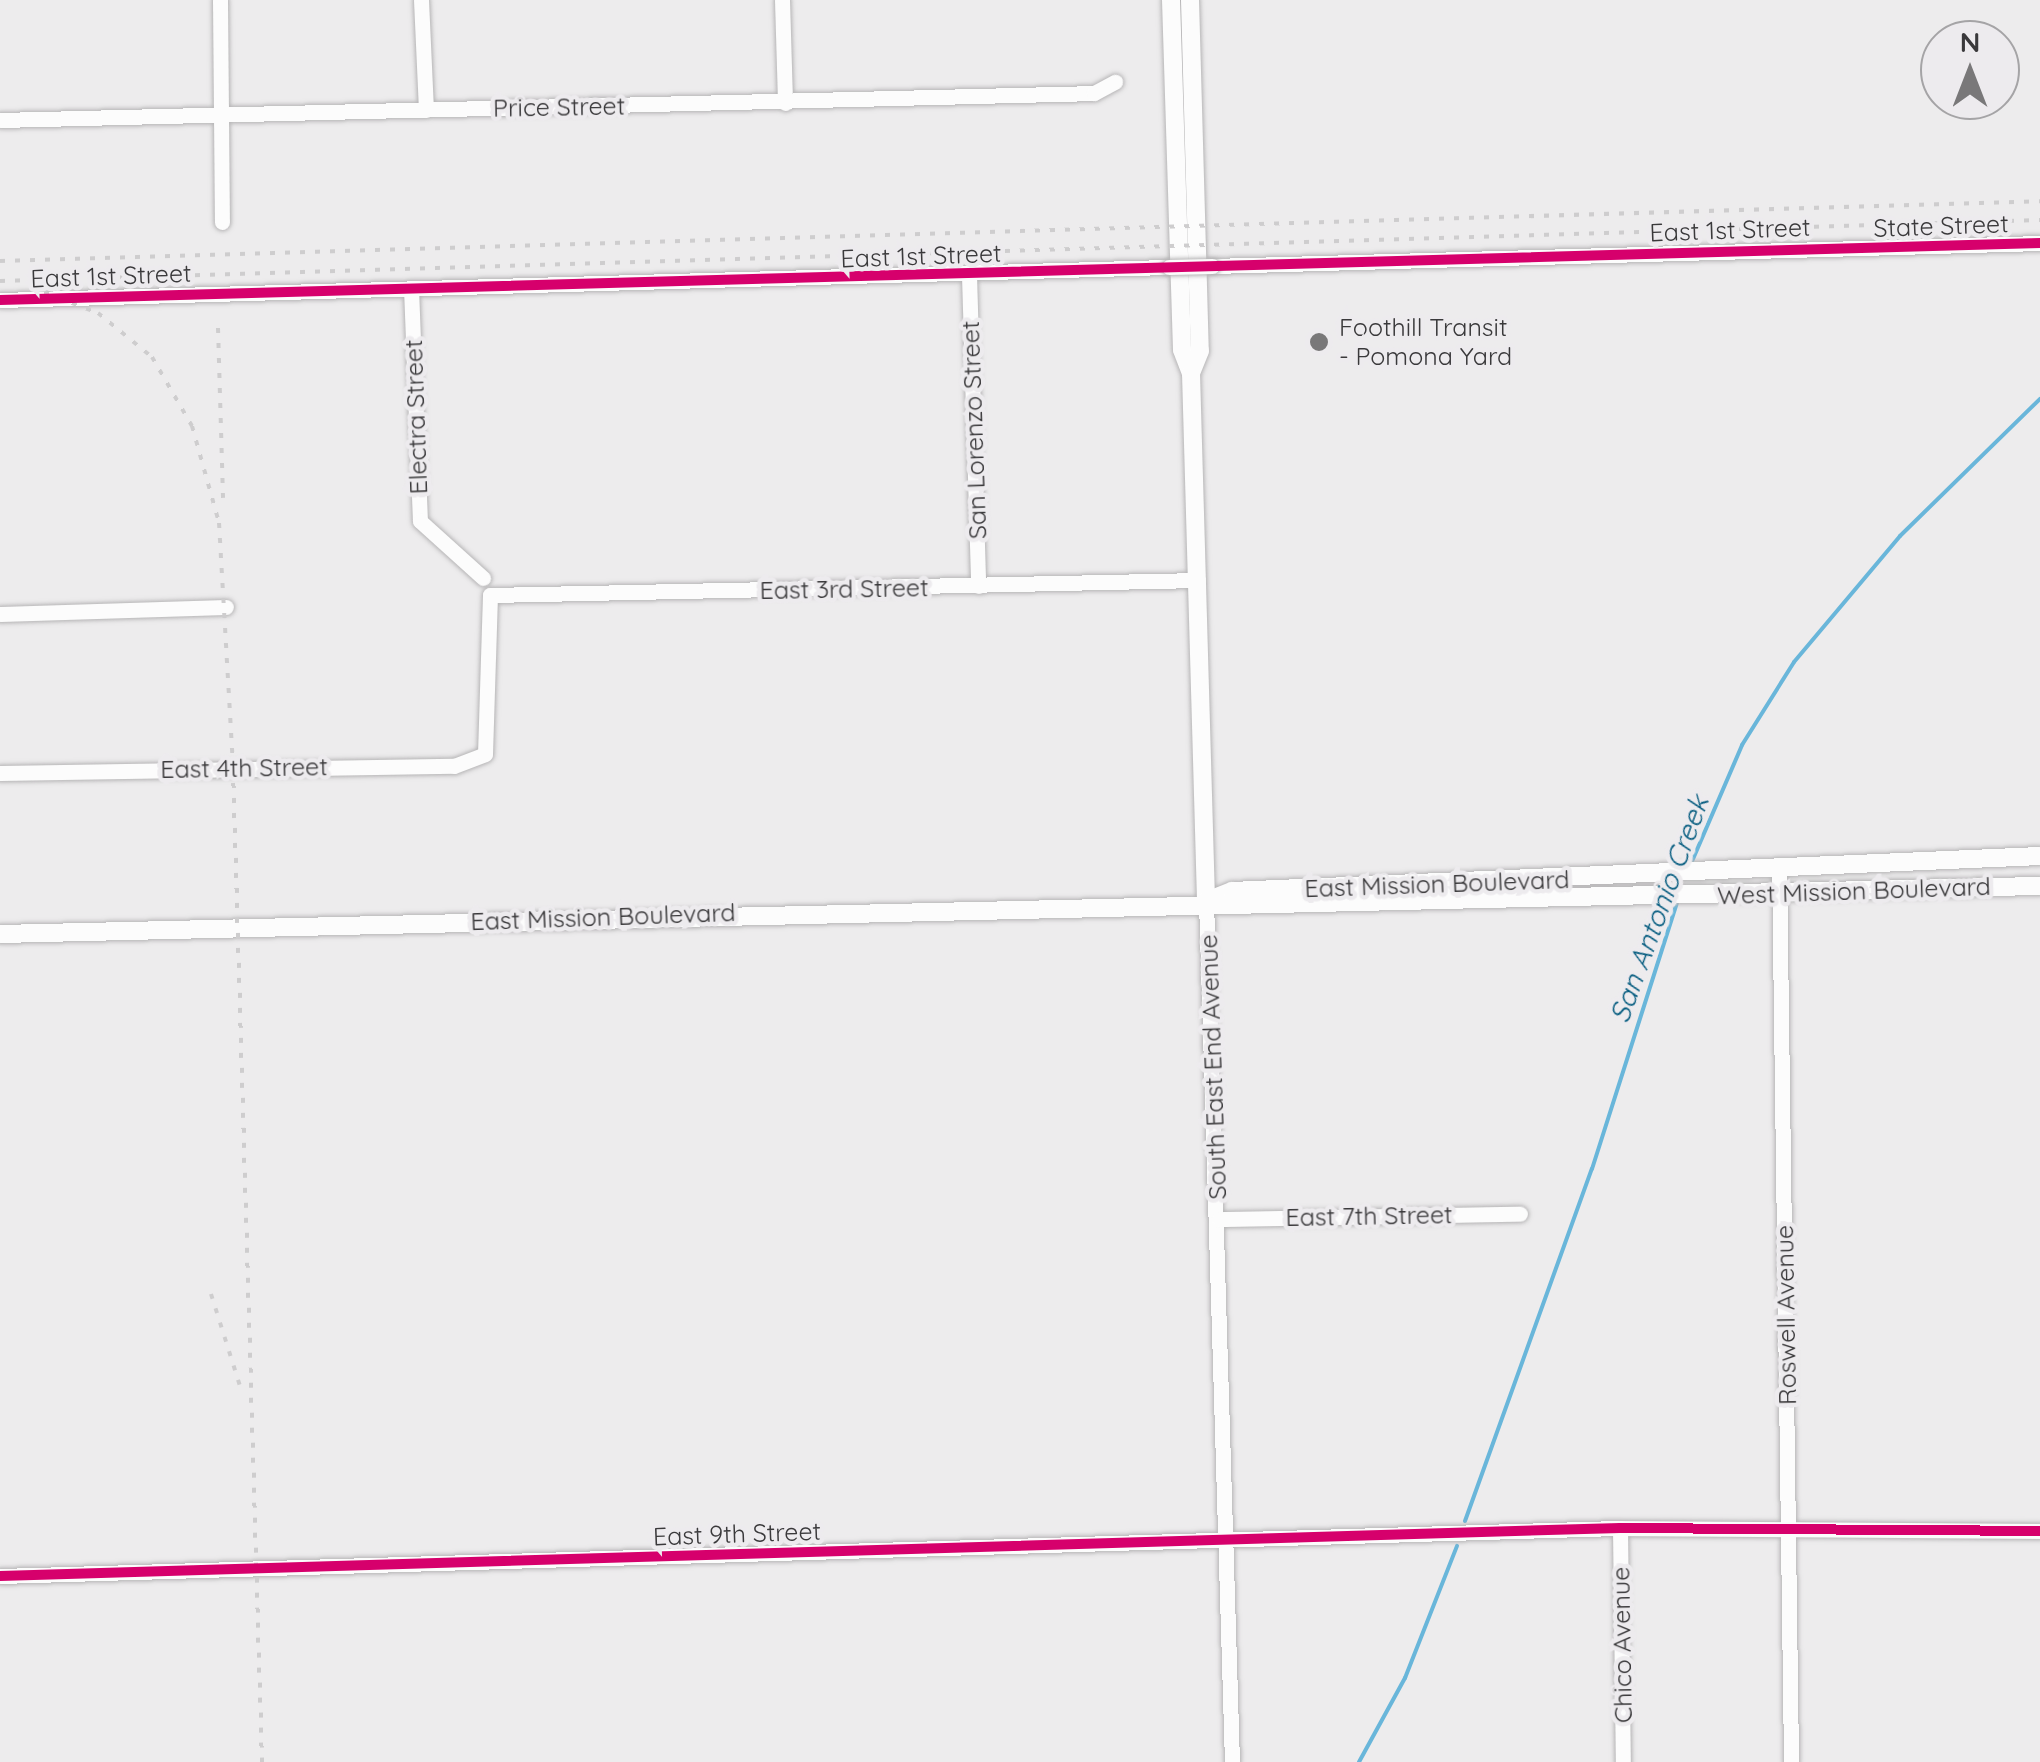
<!DOCTYPE html>
<html>
<head>
<meta charset="utf-8">
<style>
  body { margin:0 }
  #map { position:relative; width:2040px; height:1762px; overflow:hidden; background:#edeced; font-family:Quicksand,sans-serif }
  div>[style] { position:absolute }
  .stream>* { height:4px; margin:-2px; padding:0 2px; transform-origin:2px; border-radius:2px; background:#69b6da }
  .roads { filter:drop-shadow(0 0 2px #b6b5b6) drop-shadow(0 0 2px #b6b5b6) }
  .minor>* { height:15px; margin:-7.5px; padding:0 7.5px; transform-origin:7.5px; border-radius:7.5px; background:#fcfcfc }
  .major>* { height:18px; margin:-9px; padding:0 9px; transform-origin:9px; border-radius:9px; background:#fcfcfc }
  .rail>* { height:4px; margin-top:-2px; transform-origin:0; background:repeating-linear-gradient(90deg,#cecdce 0 5px,transparent 0 15px) }
  .bridges { filter:drop-shadow(0 0 2px #b6b5b6) drop-shadow(0 0 2px #b6b5b6) }
  .minor-bridge>* { height:15px; margin:-7.5px; padding:0 7.5px; transform-origin:7.5px; border-radius:7.5px; background:#fcfcfc }
  .cycleway>* { height:10px; margin:-5px; padding:0 5px; transform-origin:5px; border-radius:5px; background:#d6006c }
  .dots>* { width:28px; height:28px; translate:-50% -50%; box-sizing:border-box; border:5px solid #edebee; border-radius:50% }
  span { translate:-50% -50%; white-space:nowrap; text-align:center; line-height:1.15; -webkit-text-stroke:9px #edebee; paint-order:stroke }
  .street-label { font-size:25px; color:#3a393b }
  .poi-label { font-size:25px; color:#3a393b }
  .left { translate:0 -50%; text-align:left }
  .water-label { font-size:28px; color:#075d80; font-style:italic }
  .north { position:absolute; left:1920px; top:20px; width:100px; height:100px; box-sizing:border-box; background:#edebee; border:2px solid #a5a4a6; border-radius:50%; rotate:0deg; font-size:28px; font-weight:700; line-height:40px; text-align:center; color:#3a393b }
  .north::after { content:''; display:block; margin:auto; width:35px; height:45px; background:#797879; clip-path:polygon(50% 0,100% 100%,50% 72%,0 100%) }
</style>
</head>
<body>
<div id="map">
  <div class="stream">
    <i style="left:1690px;top:866px;width:132px;rotate:-66.7deg"></i>
    <i style="left:1742px;top:745px;width:98px;rotate:-57.9deg"></i>
    <i style="left:1794px;top:662px;width:165px;rotate:-49.9deg"></i>
    <i style="left:1900px;top:536px;width:196px;rotate:-44.4deg"></i>
    <i style="left:1465px;top:1521px;width:374px;rotate:-70.2deg"></i>
    <i style="left:1592px;top:1169px;width:279px;rotate:-72.3deg"></i>
    <i style="left:1359px;top:1762px;width:96px;rotate:-61.3deg"></i>
    <i style="left:1405px;top:1678px;width:142px;rotate:-68.5deg"></i>
  </div>
  <div class="roads">
    <div class="minor">
      <i style="left:220px;top:0;width:222px;rotate:89.5deg"></i>
      <i style="left:421px;top:0;width:110px;rotate:87.4deg"></i>
      <i style="left:782px;top:0;width:103px;rotate:88.3deg"></i>
      <i style="left:0;top:120px;width:1094px;rotate:-1.41deg"></i>
      <i style="left:1094px;top:93px;width:24px;rotate:-28deg"></i>
      <i style="left:1212px;top:266px;width:828px;rotate:-1.59deg"></i>
      <i style="left:969px;top:275px;width:311px;rotate:88.3deg"></i>
      <i style="left:411px;top:288px;width:233px;rotate:87.8deg"></i>
      <i style="left:420px;top:521px;width:85px;rotate:42.1deg"></i>
      <i style="left:0;top:300px;width:1169px;rotate:-1.62deg"></i>
      <i style="left:0;top:614px;width:226px;rotate:-1.8deg"></i>
      <i style="left:0;top:773px;width:454px;rotate:-0.9deg"></i>
      <i style="left:454px;top:766px;width:33px;rotate:-21deg"></i>
      <i style="left:485px;top:754px;width:159px;rotate:-88.2deg"></i>
      <i style="left:490px;top:595px;width:708px;rotate:-1.21deg"></i>
      <i style="left:1779px;top:867px;width:895px;rotate:89.23deg"></i>
      <i style="left:1206px;top:901px;width:861px;rotate:88.27deg"></i>
      <i style="left:1219px;top:1219px;width:301px;rotate:-1deg"></i>
      <i style="left:1620px;top:1528px;width:234px;rotate:89.3deg"></i>
      <i style="left:0;top:1576px;width:1621px;rotate:-1.7deg"></i>
      <i style="left:1620px;top:1528px;width:420px;rotate:0.4deg"></i>
    </div>
    <div class="major">
      <i style="left:1171px;top:0;width:350px;rotate:88.2deg"></i>
      <i style="left:1182px;top:350px;width:25px;rotate:69deg"></i>
      <i style="left:1191px;top:373px;width:528px;rotate:88.37deg"></i>
      <i style="left:1190px;top:0;width:351px;rotate:88.4deg"></i>
      <i style="left:1200px;top:351px;width:24px;rotate:112deg"></i>
      <i style="left:1207px;top:901px;width:27px;rotate:-22deg"></i>
      <i style="left:1232px;top:891px;width:809px;rotate:-2.48deg"></i>
      <i style="left:0;top:934px;width:2041px;rotate:-1.35deg"></i>
    </div>
  </div>
  <div class="rail">
    <i style="left:0;top:261px;width:2041px;rotate:-1.68deg"></i>
    <i style="left:0;top:281px;width:2041px;rotate:-1.71deg"></i>
    <i style="left:30px;top:287px;width:73px;rotate:20.9deg"></i>
    <i style="left:98px;top:313px;width:70px;rotate:39.2deg"></i>
    <i style="left:152px;top:357px;width:80px;rotate:59.9deg"></i>
    <i style="left:192px;top:426px;width:101px;rotate:74.4deg"></i>
    <i style="left:219px;top:523px;width:245px;rotate:86.7deg"></i>
    <i style="left:233px;top:768px;width:994px;rotate:88.33deg"></i>
    <i style="left:218px;top:328px;width:170px;rotate:88.3deg"></i>
    <i style="left:211px;top:1294px;width:100px;rotate:72.5deg"></i>
  </div>
  <div class="bridges">
    <div class="minor-bridge">
      <i style="left:1169px;top:267px;width:43px;rotate:-1.3deg"></i>
    </div>
  </div>
  <div class="cycleway">
    <i style="left:0;top:300px;width:2041px;rotate:-1.6deg"></i>
    <i style="left:0;top:1576px;width:1621px;rotate:-1.7deg"></i>
    <i style="left:1620px;top:1528px;width:420px;rotate:0.4deg"></i>
  </div>
  <div class="dots">
    <i style="left:1319px;top:342px;background:#797879"></i>
  </div>
  <div class="street-label">
    <span style="left:559px;top:107px;rotate:-1deg">Price Street</span>
    <span style="left:1941px;top:226px;rotate:-2deg">State Street</span>
    <span style="left:1730px;top:230px;rotate:-2deg">East 1st Street</span>
    <span style="left:921px;top:256px;rotate:-2deg">East 1st Street</span>
    <span style="left:111px;top:276px;rotate:-2deg">East 1st Street</span>
    <span style="left:416px;top:417px;rotate:-92deg">Electra Street</span>
    <span style="left:974px;top:430px;rotate:-92deg">San Lorenzo Street</span>
    <span style="left:844px;top:589px;rotate:-1deg">East 3rd Street</span>
    <span style="left:244px;top:768px;rotate:-1deg">East 4th Street</span>
    <span style="left:1437px;top:884px;rotate:-2deg">East Mission Boulevard</span>
    <span style="left:1854px;top:891px;rotate:-2deg">West Mission Boulevard</span>
    <span style="left:603px;top:917px;rotate:-2deg">East Mission Boulevard</span>
    <span style="left:1213px;top:1067px;rotate:-92deg">South East End Avenue</span>
    <span style="left:1369px;top:1216px;rotate:-1deg">East 7th Street</span>
    <span style="left:1786px;top:1315px;rotate:-91deg">Roswell Avenue</span>
    <span style="left:737px;top:1534px;rotate:-2deg">East 9th Street</span>
    <span style="left:1622px;top:1645px;rotate:-91deg">Chico Avenue</span>
  </div>
  <div class="poi-label">
    <span class="left" style="left:1339px;top:342px">Foothill Transit<br>- Pomona Yard</span>
  </div>
  <div class="water-label">
    <span style="left:1659px;top:909px;rotate:-70deg">San Antonio Creek</span>
  </div>
  <div class="north">N</div>
</div>
</body>
</html>
